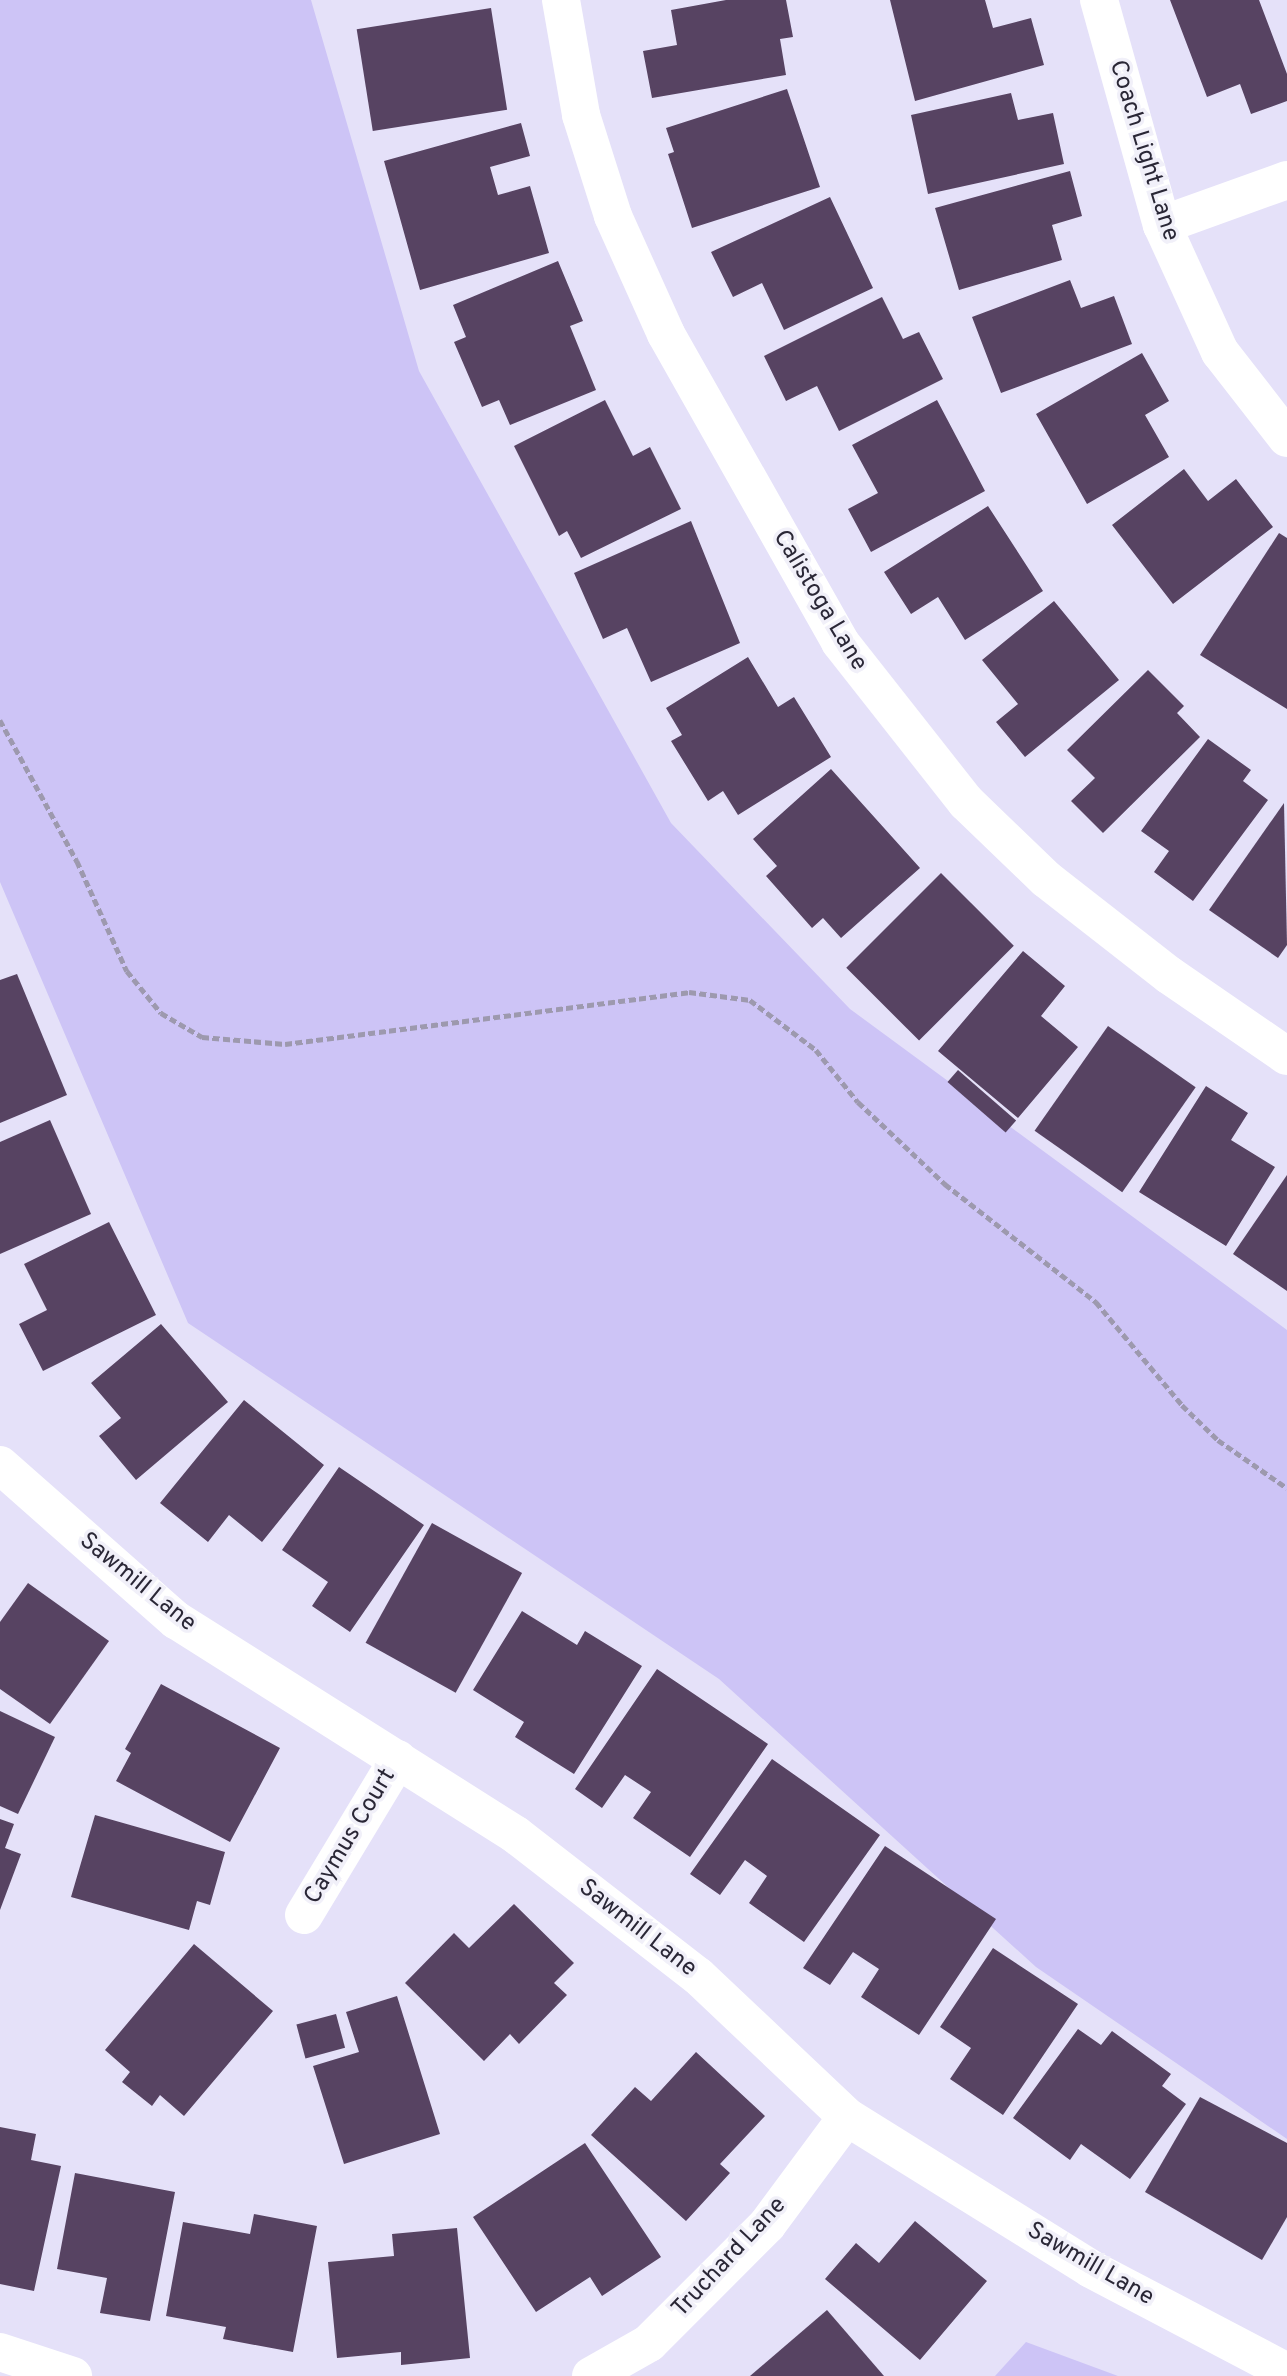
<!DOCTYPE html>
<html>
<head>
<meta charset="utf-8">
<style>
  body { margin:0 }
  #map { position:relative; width:1287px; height:2376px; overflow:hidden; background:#e5e1f9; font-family:Overpass,sans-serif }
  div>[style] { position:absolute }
  .green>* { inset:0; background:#cdc4f6 }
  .building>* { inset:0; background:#574362; transform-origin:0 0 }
  .path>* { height:4.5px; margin-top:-2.25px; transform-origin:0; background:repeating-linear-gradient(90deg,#9d99ae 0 7px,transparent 0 10.5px) }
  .minor>* { height:38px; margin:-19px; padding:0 19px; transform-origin:19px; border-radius:19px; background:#fff }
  span { translate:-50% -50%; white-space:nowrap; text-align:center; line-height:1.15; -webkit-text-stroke:7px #f1f0f9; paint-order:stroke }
  .street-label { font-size:24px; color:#2a2736 }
</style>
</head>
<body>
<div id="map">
  <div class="green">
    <i style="clip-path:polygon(0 0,311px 0,419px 371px,671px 823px,850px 1009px,1287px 1330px,1287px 2139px,1036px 1967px,719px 1679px,188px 1323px,0 882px)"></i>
    <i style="clip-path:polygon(1026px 2342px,1118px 2376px,995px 2376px)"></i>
  </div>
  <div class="building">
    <i style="clip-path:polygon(726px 0,786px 0,793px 37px,780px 39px,786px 75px,652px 98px,643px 51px,677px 45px,671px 10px)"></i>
    <i style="clip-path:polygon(890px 0,985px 0,993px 28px,1031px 18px,1044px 65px,915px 101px)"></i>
    <i style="clip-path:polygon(1170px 0,1259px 0,1287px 74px,1287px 101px,1251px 114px,1240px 84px,1207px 97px)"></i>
    <i style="left:491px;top:8px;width:103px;height:136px;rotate:81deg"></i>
    <i style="clip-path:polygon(787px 89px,820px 187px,692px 228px,668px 154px,674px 152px,666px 128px)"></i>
    <i style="clip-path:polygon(1011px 93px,1018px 120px,1053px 113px,1064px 164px,928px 194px,911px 115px)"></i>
    <i style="clip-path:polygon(521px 123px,530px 156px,490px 167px,498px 195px,530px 186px,549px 253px,420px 290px,384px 161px)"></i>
    <i style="clip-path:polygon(1070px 171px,1082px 216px,1052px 225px,1062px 260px,959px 290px,935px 208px)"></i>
    <i style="clip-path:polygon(830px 197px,873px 288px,784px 330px,762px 283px,733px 297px,711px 252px)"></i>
    <i style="clip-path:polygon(558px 261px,583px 321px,570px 326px,596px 390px,510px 425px,499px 400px,482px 407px,454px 342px,466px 337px,453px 305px)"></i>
    <i style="clip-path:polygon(1070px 280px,1081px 308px,1114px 296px,1132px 344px,1001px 393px,972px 317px)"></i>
    <i style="clip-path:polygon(882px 297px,903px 339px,919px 332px,943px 379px,839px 431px,817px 386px,786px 401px,764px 356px)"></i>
    <i style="clip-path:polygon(1142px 353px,1169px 401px,1145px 415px,1169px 457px,1087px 504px,1036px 414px)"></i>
    <i style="clip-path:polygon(605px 400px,633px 456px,650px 447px,681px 509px,581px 558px,567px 531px,559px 536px,514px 446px)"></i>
    <i style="clip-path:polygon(937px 400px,985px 491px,871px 552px,848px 509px,878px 493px,852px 445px)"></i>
    <i style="clip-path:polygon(1184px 469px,1208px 501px,1236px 479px,1273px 527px,1173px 604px,1112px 525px)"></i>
    <i style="clip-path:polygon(988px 506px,1043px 591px,965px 640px,938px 597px,911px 614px,884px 572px)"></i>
    <i style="clip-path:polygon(691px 521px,740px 643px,651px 682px,627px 628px,603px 639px,574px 573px)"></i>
    <i style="clip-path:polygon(1279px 533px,1287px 538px,1287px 709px,1200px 655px)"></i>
    <i style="clip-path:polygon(1054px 601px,1119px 680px,1025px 757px,996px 722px,1018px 704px,982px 660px)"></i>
    <i style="clip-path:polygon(748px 657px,778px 707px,794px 697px,831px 757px,738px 815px,723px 791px,708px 801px,671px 741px,682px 735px,666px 708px)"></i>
    <i style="clip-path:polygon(1148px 670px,1184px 706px,1177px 713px,1200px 737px,1103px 833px,1071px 801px,1095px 778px,1067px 750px)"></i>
    <i style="clip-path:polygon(1208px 739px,1251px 770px,1243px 781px,1268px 800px,1193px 901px,1154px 872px,1169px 851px,1141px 831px)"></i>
    <i style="clip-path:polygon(831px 769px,920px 868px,841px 938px,823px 918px,812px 928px,766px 876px,777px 866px,753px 839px)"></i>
    <i style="clip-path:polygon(1284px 803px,1287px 945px,1278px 958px,1209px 910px)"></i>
    <i style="left:941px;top:873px;width:103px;height:134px;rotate:45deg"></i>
    <i style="clip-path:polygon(1023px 951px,1065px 986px,1041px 1016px,1078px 1047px,1018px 1118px,938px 1051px)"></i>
    <i style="clip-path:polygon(17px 974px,67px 1095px,0 1123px,0 980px)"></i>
    <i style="left:1108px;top:1026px;width:107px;height:128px;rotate:35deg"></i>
    <i style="left:958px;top:1070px;width:77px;height:16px;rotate:41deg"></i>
    <i style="clip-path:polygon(1206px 1086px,1248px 1113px,1231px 1140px,1275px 1167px,1226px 1246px,1139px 1192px)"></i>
    <i style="clip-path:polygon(50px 1120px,91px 1214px,0 1254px,0 1142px)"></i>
    <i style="clip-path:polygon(1287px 1175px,1287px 1291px,1233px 1254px)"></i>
    <i style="clip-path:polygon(109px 1222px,156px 1315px,43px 1371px,19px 1324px,47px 1310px,24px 1264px)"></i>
    <i style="clip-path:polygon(161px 1324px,228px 1402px,136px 1480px,99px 1436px,121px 1418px,91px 1383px)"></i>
    <i style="clip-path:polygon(244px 1400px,324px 1465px,262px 1542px,229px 1515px,208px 1542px,160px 1503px)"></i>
    <i style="clip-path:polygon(339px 1467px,424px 1525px,350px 1632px,312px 1606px,328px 1582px,282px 1550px)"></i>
    <i style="left:432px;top:1523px;width:103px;height:137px;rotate:29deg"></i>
    <i style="clip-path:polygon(28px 1583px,109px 1641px,50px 1724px,0 1689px,0 1622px)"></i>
    <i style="clip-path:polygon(522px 1611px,577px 1645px,585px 1631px,642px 1666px,574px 1774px,515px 1737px,524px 1722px,473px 1690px)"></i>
    <i style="clip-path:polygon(657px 1669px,768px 1744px,690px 1857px,633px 1818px,651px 1792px,625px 1775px,602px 1808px,575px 1789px)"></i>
    <i style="clip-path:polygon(161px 1684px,280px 1748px,230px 1842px,116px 1781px,131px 1753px,125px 1749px)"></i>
    <i style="clip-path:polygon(0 1711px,55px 1737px,18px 1814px,0 1806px)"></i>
    <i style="clip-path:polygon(772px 1759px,880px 1835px,804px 1942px,749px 1903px,767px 1876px,745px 1860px,720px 1895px,690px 1874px)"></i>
    <i style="clip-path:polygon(95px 1815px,225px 1852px,210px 1905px,197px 1901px,189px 1930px,71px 1897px)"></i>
    <i style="clip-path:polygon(0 1819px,14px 1824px,5px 1848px,21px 1854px,0 1910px)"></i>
    <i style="clip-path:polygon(885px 1846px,996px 1919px,919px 2035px,861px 1997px,879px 1969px,853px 1952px,830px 1985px,803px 1968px)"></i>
    <i style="clip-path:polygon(514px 1904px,574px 1963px,554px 1983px,567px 1995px,519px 2044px,510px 2034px,484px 2061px,405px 1983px,454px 1933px,469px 1948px)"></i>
    <i style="clip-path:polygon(194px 1944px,273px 2011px,184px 2116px,160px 2095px,152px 2106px,122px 2082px,130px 2072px,105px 2050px)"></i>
    <i style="clip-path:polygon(993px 1948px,1078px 2004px,1003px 2115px,950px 2079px,971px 2048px,940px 2027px)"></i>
    <i style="clip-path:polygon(397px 1996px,440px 2134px,344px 2164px,313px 2066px,359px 2052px,346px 2012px)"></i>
    <i style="left:336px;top:2014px;width:35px;height:41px;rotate:75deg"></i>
    <i style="clip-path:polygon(1078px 2029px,1101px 2045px,1112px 2031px,1171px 2074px,1162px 2086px,1186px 2104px,1130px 2179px,1081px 2144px,1070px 2160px,1013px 2118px)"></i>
    <i style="clip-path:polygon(696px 2052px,765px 2116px,720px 2164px,730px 2173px,686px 2221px,591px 2135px,635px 2087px,651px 2101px)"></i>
    <i style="clip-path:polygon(1200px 2097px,1287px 2143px,1287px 2217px,1262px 2260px,1145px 2192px)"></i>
    <i style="clip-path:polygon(0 2127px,36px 2134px,31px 2160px,61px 2166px,34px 2291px,0 2284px)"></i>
    <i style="clip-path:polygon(585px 2143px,661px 2257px,602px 2296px,590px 2277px,536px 2312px,473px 2217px)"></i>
    <i style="clip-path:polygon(75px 2173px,175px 2192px,150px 2321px,100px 2313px,107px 2278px,57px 2269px)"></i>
    <i style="clip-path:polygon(254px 2214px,317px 2226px,293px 2352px,223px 2339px,226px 2327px,166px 2316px,183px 2222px,250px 2234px)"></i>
    <i style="clip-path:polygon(915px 2221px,987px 2281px,920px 2360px,825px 2279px,856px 2243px,879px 2263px)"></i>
    <i style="clip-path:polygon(457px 2228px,470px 2358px,401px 2365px,401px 2352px,337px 2358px,328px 2262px,394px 2256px,392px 2234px)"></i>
    <i style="clip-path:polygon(827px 2310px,884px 2376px,750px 2376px)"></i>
  </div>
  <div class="path">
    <i style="left:0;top:720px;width:161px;rotate:61.4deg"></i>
    <i style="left:77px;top:861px;width:121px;rotate:65.6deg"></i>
    <i style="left:127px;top:971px;width:54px;rotate:51deg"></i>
    <i style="left:161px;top:1013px;width:48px;rotate:30.3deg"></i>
    <i style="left:202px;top:1037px;width:83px;rotate:4.8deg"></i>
    <i style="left:285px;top:1044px;width:407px;rotate:-7.3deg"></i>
    <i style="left:689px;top:992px;width:62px;rotate:7.5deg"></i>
    <i style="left:750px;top:1000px;width:83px;rotate:37.1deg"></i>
    <i style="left:816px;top:1050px;width:67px;rotate:51.1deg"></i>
    <i style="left:858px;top:1102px;width:120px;rotate:43.3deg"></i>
    <i style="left:945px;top:1184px;width:192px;rotate:38deg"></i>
    <i style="left:1096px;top:1302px;width:134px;rotate:50.1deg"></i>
    <i style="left:1182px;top:1405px;width:50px;rotate:44.2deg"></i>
    <i style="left:1218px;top:1440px;width:84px;rotate:34.8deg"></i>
  </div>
  <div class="minor">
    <i style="left:561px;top:0;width:117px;rotate:80.1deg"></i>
    <i style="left:581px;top:115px;width:106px;rotate:72.4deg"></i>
    <i style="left:613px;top:216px;width:129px;rotate:65.8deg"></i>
    <i style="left:666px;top:334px;width:354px;rotate:60.5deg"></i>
    <i style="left:840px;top:642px;width:204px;rotate:51.8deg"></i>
    <i style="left:966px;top:802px;width:111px;rotate:43.9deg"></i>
    <i style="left:1046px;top:879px;width:156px;rotate:38deg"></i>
    <i style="left:1169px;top:975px;width:143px;rotate:34.5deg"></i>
    <i style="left:1099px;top:0;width:234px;rotate:74.4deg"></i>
    <i style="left:1162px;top:225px;width:140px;rotate:65.5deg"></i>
    <i style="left:1220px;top:352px;width:109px;rotate:52.1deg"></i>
    <i style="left:1162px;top:225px;width:133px;rotate:-19.8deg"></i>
    <i style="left:0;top:1465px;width:235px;rotate:41.4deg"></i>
    <i style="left:176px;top:1620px;width:402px;rotate:32.3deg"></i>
    <i style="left:516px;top:1835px;width:230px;rotate:37.8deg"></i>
    <i style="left:698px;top:1976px;width:205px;rotate:43.4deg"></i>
    <i style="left:847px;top:2117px;width:287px;rotate:31.9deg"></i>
    <i style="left:1091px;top:2269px;width:221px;rotate:27.7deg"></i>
    <i style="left:304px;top:1915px;width:182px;rotate:-58.9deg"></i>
    <i style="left:0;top:2352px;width:77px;rotate:18.2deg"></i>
    <i style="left:591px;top:2376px;width:67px;rotate:-29.6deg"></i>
    <i style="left:649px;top:2343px;width:167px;rotate:-45deg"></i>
    <i style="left:767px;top:2225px;width:134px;rotate:-53.5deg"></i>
  </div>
  <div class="street-label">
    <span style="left:1143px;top:151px;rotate:73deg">Coach Light Lane</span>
    <span style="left:819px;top:601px;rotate:59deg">Calistoga Lane</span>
    <span style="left:137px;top:1583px;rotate:39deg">Sawmill Lane</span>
    <span style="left:351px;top:1837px;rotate:-59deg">Caymus Court</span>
    <span style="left:637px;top:1929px;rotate:38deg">Sawmill Lane</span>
    <span style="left:730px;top:2258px;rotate:-47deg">Truchard Lane</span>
    <span style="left:1090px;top:2265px;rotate:30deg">Sawmill Lane</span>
  </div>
</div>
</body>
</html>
